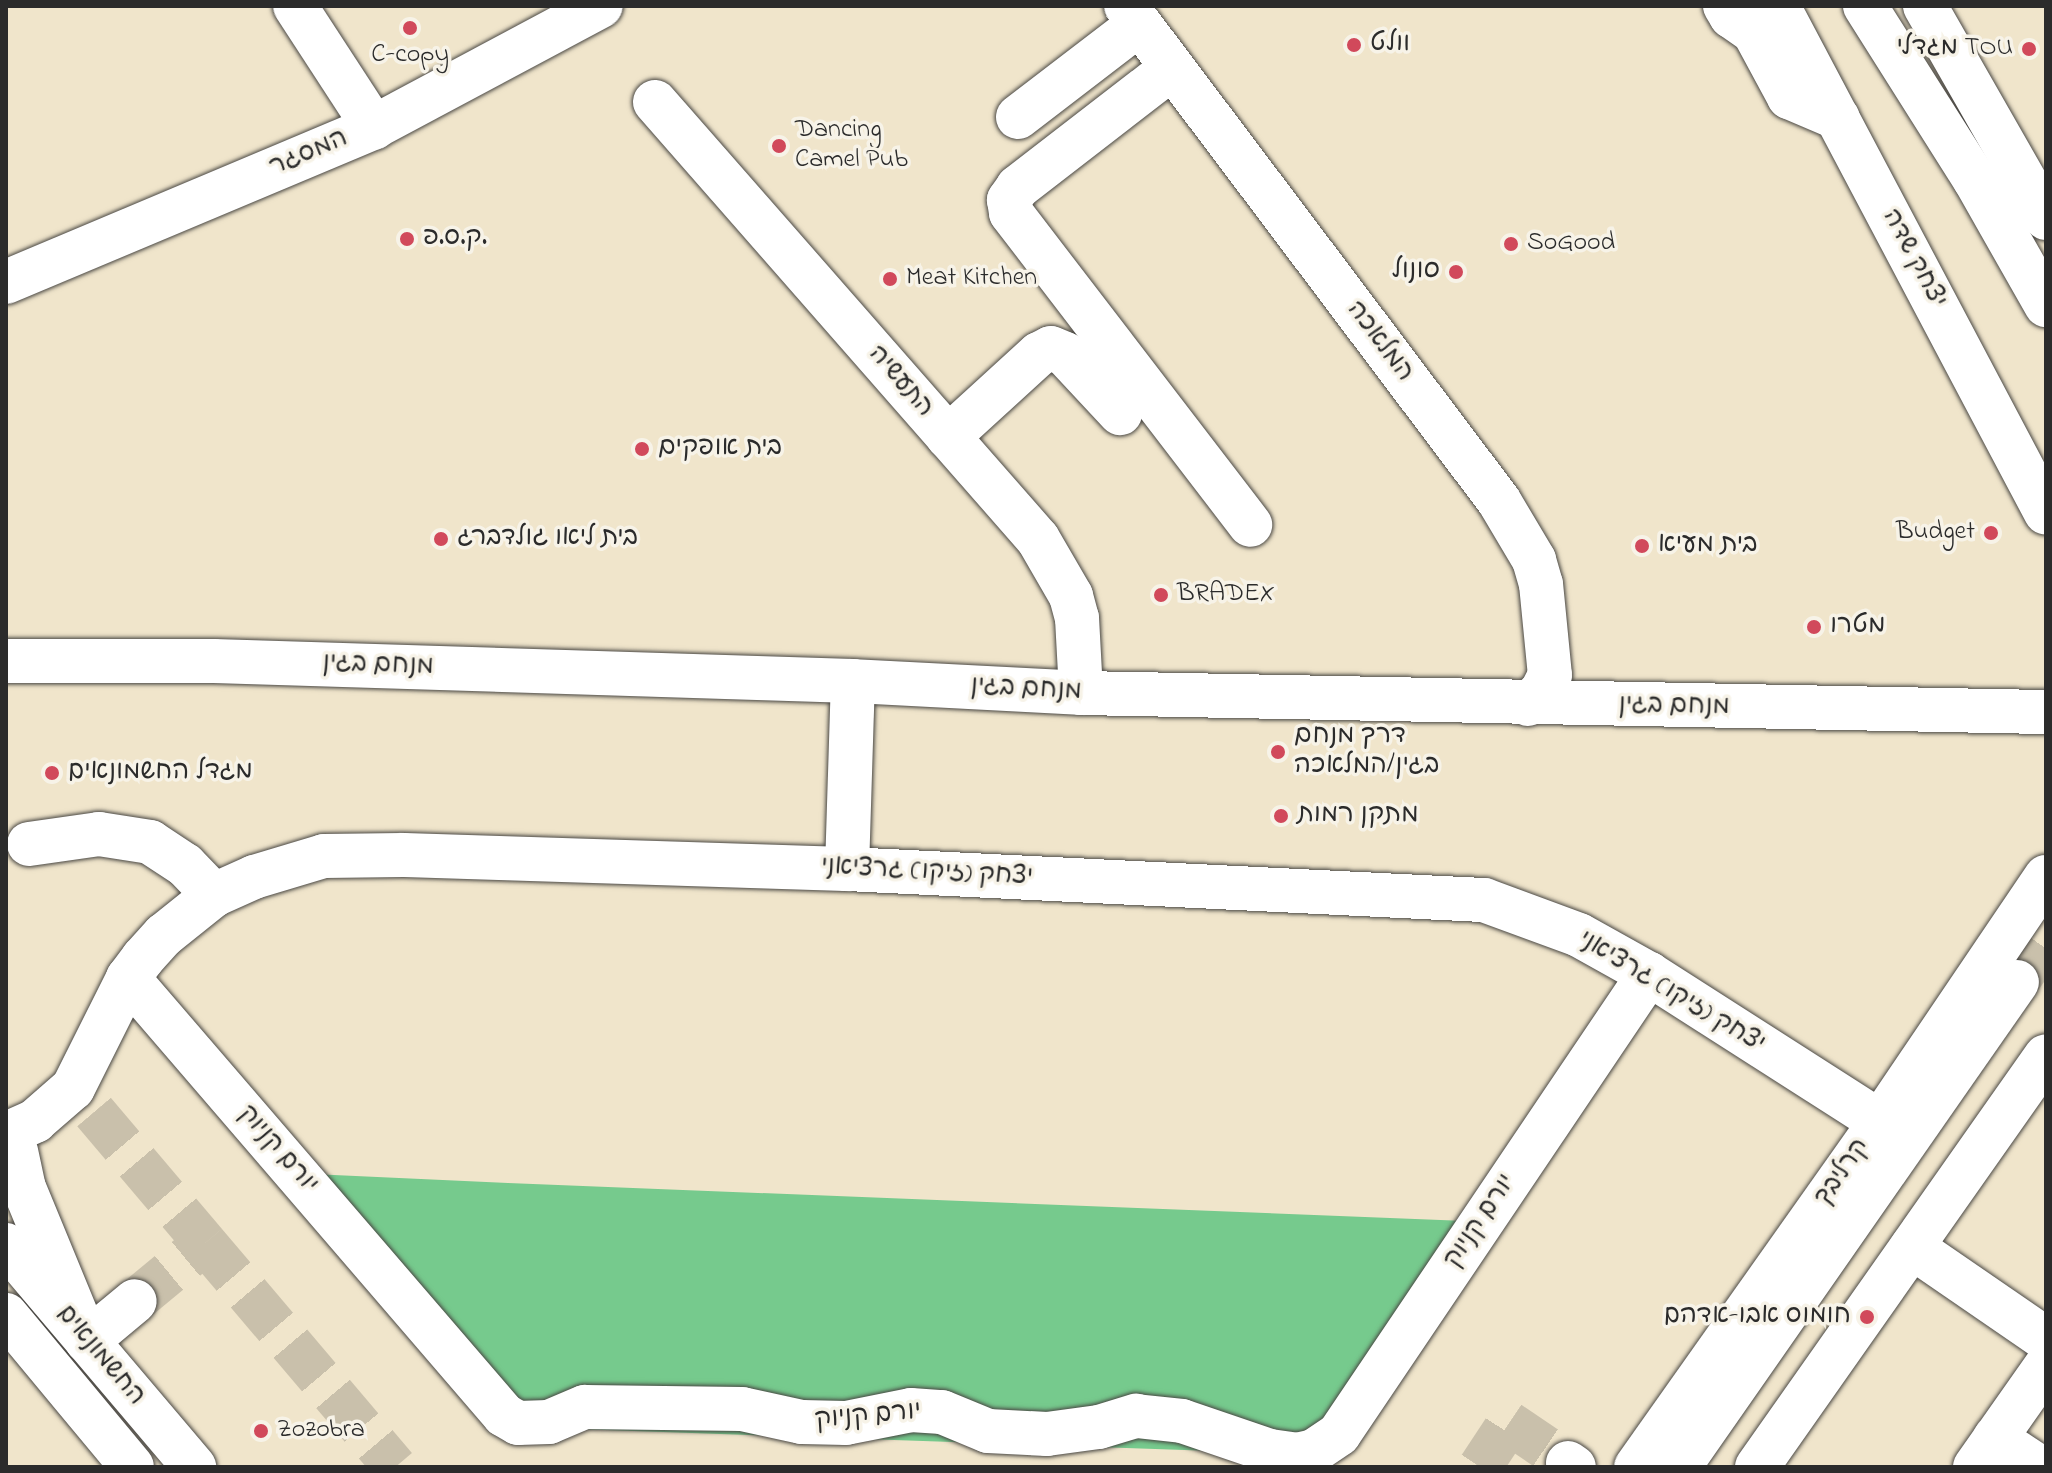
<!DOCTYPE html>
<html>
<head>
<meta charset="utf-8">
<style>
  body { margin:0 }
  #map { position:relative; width:2052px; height:1473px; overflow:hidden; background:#f0e5cb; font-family:"Indie Flower","Playpen Sans Hebrew",sans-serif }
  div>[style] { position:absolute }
  .green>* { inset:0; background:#76ca8d }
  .minor-tunnel>* { height:44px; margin-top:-22px; transform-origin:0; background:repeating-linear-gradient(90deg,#c9c0ab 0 44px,transparent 0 66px) }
  .roads { filter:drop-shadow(0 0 2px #494743) drop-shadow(0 0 2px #494743) }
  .minor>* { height:44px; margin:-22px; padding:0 22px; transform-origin:22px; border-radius:22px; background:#fff }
  .dots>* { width:22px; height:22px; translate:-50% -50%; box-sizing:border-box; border:4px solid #f7f3e8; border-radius:50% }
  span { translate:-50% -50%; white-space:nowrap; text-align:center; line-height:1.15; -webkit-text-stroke:7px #f7f3e8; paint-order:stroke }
  .poi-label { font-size:26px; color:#2b2b2b }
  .left { translate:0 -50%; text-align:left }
  .right { translate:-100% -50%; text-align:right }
  .street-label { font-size:26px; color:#2b2b2b }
  .frame { position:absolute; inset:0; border:8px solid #2b2b2b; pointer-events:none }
</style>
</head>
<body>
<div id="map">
  <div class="green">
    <i style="clip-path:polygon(312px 1174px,508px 1183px,1491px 1222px,1332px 1455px,518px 1427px)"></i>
  </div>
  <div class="minor-tunnel">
    <i style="left:2017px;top:982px;width:50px;rotate:-54.7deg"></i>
    <i style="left:94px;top:1112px;width:172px;rotate:49.7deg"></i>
    <i style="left:135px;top:1301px;width:91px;rotate:-39.6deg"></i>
    <i style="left:205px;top:1243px;width:294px;rotate:49.7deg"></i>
    <i style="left:1480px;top:1467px;width:53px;rotate:-56.6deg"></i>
    <i style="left:1509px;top:1423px;width:71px;rotate:34.1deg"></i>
  </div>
  <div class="roads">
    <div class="minor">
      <i style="left:295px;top:6px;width:145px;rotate:56.9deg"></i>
      <i style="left:1126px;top:6px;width:620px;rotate:53deg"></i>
      <i style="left:1499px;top:501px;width:69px;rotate:59.3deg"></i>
      <i style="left:1534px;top:560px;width:25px;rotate:74deg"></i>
      <i style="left:1541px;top:584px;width:91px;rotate:84.4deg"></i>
      <i style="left:1550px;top:675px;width:18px;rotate:117deg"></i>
      <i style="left:1542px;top:691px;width:19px;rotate:137deg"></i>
      <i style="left:1725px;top:6px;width:12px;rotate:59deg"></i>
      <i style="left:1731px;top:16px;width:28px;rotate:35deg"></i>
      <i style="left:1754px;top:32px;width:74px;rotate:61.7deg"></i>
      <i style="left:1789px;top:97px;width:53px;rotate:23.2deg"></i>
      <i style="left:1778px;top:6px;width:573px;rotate:62.14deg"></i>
      <i style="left:1865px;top:6px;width:206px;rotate:57.7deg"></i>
      <i style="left:1975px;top:180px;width:144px;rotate:60.4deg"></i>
      <i style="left:1925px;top:6px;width:244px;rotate:60.3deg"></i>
      <i style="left:1172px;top:68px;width:195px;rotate:142.3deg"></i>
      <i style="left:1018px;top:187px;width:16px;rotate:125deg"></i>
      <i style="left:1009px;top:200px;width:13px;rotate:81deg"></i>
      <i style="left:1011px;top:213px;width:393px;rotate:52.5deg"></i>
      <i style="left:655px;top:102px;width:581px;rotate:48.77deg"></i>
      <i style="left:1038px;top:539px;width:66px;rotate:59.9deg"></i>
      <i style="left:1071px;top:596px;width:23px;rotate:75deg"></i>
      <i style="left:1077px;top:618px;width:75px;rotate:86.9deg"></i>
      <i style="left:1018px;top:117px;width:153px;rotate:-37.5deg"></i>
      <i style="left:6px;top:282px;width:399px;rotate:-22.8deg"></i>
      <i style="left:374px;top:127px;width:257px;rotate:-28.1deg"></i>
      <i style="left:948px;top:437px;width:123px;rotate:-42.4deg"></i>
      <i style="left:1039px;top:354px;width:13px;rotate:-27deg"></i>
      <i style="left:1051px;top:348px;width:15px;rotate:23deg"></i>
      <i style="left:1065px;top:354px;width:81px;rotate:47deg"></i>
      <i style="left:6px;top:661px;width:208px"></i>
      <i style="left:214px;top:661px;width:639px;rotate:1.79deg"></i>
      <i style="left:853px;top:681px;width:228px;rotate:3deg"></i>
      <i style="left:1081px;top:693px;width:965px;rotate:1.13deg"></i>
      <i style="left:29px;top:844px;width:71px;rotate:-8.1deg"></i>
      <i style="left:99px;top:834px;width:52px;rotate:8.9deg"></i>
      <i style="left:150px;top:842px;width:42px;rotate:33.3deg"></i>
      <i style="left:185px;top:865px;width:42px;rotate:46deg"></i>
      <i style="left:847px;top:869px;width:188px;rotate:-88.2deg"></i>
      <i style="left:128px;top:978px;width:576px;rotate:49.29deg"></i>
      <i style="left:504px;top:1415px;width:16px;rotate:30deg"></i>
      <i style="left:518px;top:1423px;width:31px;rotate:-2deg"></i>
      <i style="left:549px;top:1422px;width:39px;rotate:-23deg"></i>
      <i style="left:585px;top:1407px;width:157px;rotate:0.7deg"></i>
      <i style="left:742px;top:1409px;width:61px;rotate:12.2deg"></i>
      <i style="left:802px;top:1422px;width:44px;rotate:1.3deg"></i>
      <i style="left:846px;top:1423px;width:66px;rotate:-11.3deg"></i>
      <i style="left:911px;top:1410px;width:31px;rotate:4deg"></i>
      <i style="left:942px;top:1412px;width:50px;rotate:22.4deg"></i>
      <i style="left:988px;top:1431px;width:59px;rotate:2.9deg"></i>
      <i style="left:1047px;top:1434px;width:52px;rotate:-7.7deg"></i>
      <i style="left:1099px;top:1427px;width:39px;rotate:-17deg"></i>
      <i style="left:1136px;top:1416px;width:46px;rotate:6.2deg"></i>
      <i style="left:1182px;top:1421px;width:93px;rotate:18.8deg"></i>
      <i style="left:1270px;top:1451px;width:27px;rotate:8deg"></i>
      <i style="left:1297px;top:1455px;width:17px;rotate:-13deg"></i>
      <i style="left:1314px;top:1451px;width:30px;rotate:-34deg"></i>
      <i style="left:1339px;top:1434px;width:555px;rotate:-56.02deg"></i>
      <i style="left:6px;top:1134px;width:32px;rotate:-24deg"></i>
      <i style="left:35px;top:1121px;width:50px;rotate:-41deg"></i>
      <i style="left:73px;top:1088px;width:123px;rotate:-63.4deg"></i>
      <i style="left:128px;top:978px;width:25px;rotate:-53deg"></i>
      <i style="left:143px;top:958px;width:31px;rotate:-48deg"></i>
      <i style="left:164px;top:935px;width:64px;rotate:-38.7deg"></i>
      <i style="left:214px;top:895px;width:44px;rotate:-24.2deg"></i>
      <i style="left:254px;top:877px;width:73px;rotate:-16.7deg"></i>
      <i style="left:324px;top:856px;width:79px;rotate:-0.7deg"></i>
      <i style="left:403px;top:855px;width:444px;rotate:1.8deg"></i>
      <i style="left:847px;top:869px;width:638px;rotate:2.79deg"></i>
      <i style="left:1484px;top:900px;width:101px;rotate:20.2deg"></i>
      <i style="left:1579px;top:935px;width:80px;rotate:29.1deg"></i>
      <i style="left:1649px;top:974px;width:274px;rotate:32.6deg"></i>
      <i style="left:16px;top:1151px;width:38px;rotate:78deg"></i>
      <i style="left:24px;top:1188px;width:165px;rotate:67.6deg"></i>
      <i style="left:87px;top:1341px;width:62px;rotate:-39.8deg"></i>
      <i style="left:6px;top:1245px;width:291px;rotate:49.7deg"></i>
      <i style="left:1912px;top:1247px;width:163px;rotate:34.5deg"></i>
      <i style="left:6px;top:1315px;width:197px;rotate:50.3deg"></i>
      <i style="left:1995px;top:1438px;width:53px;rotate:33.4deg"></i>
      <i style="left:1568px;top:1463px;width:7px;rotate:34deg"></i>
      <i style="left:1636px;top:1467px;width:423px;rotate:-54.7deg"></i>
      <i style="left:1880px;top:1122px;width:296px;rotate:-55.9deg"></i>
      <i style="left:1679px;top:1467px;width:591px;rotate:-55.13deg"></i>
      <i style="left:1757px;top:1467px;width:502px;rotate:-54.89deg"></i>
      <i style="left:1975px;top:1467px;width:123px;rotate:-54.9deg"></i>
    </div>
  </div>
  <div class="dots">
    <i style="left:410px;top:28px;background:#d1495b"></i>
    <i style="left:1354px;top:45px;background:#d1495b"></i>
    <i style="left:2029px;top:49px;background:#d1495b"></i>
    <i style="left:779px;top:146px;background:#d1495b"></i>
    <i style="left:407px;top:239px;background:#d1495b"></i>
    <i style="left:1511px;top:244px;background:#d1495b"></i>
    <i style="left:1456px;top:272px;background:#d1495b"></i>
    <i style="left:890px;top:279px;background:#d1495b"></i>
    <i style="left:642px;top:449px;background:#d1495b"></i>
    <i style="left:1991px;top:533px;background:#d1495b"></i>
    <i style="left:441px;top:539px;background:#d1495b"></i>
    <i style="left:1642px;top:546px;background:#d1495b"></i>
    <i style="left:1161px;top:595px;background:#d1495b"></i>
    <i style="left:1814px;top:627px;background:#d1495b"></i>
    <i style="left:1278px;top:752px;background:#d1495b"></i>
    <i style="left:52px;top:773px;background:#d1495b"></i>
    <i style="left:1281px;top:816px;background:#d1495b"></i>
    <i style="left:1867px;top:1317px;background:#d1495b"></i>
    <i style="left:261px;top:1431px;background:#d1495b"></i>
  </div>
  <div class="poi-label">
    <span class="left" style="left:1370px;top:45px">וולט</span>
    <span class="right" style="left:2013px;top:49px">מגדלי TOU</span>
    <span style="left:410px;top:56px">C-copy</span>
    <span class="left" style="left:795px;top:146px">Dancing<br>Camel Pub</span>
    <span class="left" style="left:423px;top:239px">ק.ס.פ.</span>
    <span class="left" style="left:1527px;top:244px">SoGood</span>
    <span class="right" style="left:1440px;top:272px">סונול</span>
    <span class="left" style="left:906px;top:279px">Meat Kitchen</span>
    <span class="left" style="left:658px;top:449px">בית אופקים</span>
    <span class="right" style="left:1975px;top:533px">Budget</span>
    <span class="left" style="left:457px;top:539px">בית ליאו גולדברג</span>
    <span class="left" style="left:1658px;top:546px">בית מעיא</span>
    <span class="left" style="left:1177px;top:595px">BRADEX</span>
    <span class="left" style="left:1830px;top:627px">מטרו</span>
    <span class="left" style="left:1294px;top:752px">דרך מנחם<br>בגין/המלאכה</span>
    <span class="left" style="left:68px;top:773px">מגדל החשמונאים</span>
    <span class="left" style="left:1297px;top:816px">מתקן רמות</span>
    <span class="right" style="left:1851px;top:1317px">חומוס אבו-אדהם</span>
    <span class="left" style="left:277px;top:1431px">Zozobra</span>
  </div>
  <div class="street-label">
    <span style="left:309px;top:154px;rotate:-23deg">המסגר</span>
    <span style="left:1913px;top:259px;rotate:62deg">יצחק שדה</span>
    <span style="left:1379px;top:342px;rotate:53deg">המלאכה</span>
    <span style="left:900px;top:382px;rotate:49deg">התעשיה</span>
    <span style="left:378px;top:666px;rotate:2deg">מנחם בגין</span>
    <span style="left:1026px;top:690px;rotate:3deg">מנחם בגין</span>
    <span style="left:1674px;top:707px;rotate:1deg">מנחם בגין</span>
    <span style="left:927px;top:873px;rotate:3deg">יצחק (זיקו) גרציאני</span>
    <span style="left:1671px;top:993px;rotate:31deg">יצחק (זיקו) גרציאני</span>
    <span style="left:277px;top:1150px;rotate:49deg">יורם קניוק</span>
    <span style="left:1843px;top:1173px;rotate:-55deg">קרליבך</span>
    <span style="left:1481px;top:1222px;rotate:-56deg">יורם קניוק</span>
    <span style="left:100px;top:1356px;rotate:50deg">החשמונאים</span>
    <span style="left:868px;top:1417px;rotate:-5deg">יורם קניוק</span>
  </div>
  <div class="frame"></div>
</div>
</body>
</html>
